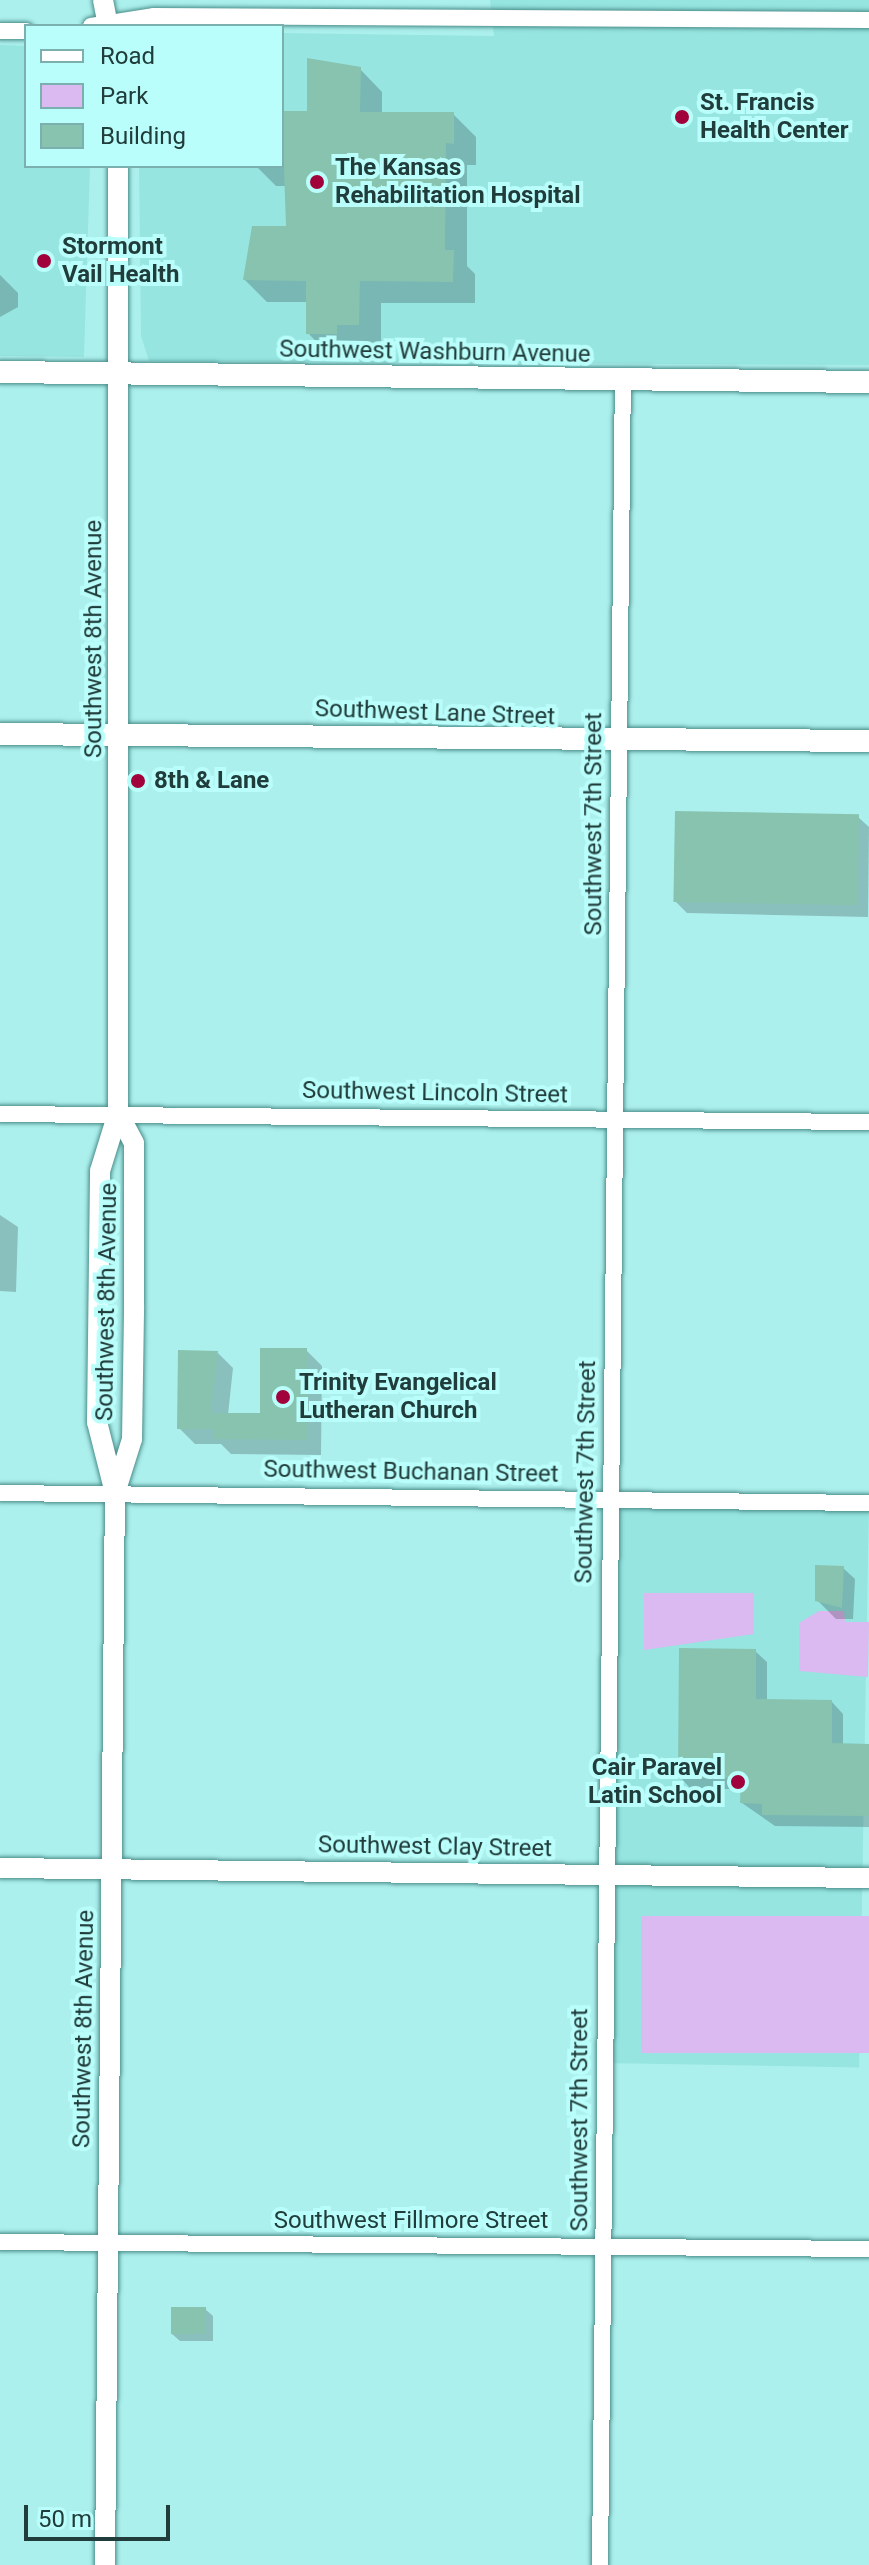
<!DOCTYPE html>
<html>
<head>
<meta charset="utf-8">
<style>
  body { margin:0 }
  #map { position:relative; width:869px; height:2565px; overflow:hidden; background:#acf0ed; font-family:Roboto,sans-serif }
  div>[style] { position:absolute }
  .built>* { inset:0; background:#96e5e1; transform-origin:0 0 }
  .green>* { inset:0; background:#dbb9f1; transform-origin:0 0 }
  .shadow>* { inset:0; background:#0003 }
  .building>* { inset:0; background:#87c3af; transform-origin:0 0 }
  .roads { filter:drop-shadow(0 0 2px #4a8d8a) drop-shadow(0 0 2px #4a8d8a) }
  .minor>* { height:16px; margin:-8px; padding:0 8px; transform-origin:8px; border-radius:8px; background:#fff }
  .tertiary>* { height:20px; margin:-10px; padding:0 10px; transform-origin:10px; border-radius:10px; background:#fff }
  .secondary>* { height:22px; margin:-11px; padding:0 11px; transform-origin:11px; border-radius:11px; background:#fff }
  .dots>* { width:22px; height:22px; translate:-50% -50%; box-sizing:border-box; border:4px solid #b9fefa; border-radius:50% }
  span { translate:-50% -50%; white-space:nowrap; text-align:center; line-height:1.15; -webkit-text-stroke:8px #b9fefa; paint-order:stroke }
  .poi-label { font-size:24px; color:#203c3b; font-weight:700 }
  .left { translate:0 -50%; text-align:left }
  .right { translate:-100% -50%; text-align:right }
  .street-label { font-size:24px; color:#203c3b }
  .legend { position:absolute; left:24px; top:24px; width:260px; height:144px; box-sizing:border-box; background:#b9fefa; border:2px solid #7cb0ae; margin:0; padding:10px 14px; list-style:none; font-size:24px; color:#203c3b }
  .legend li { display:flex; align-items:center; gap:16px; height:40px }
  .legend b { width:40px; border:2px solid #7cb0ae }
  .scale { position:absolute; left:24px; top:2505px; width:146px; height:36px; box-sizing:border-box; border:4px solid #203c3b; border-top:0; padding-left:10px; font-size:24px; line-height:28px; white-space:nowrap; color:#203c3b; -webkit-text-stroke:6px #b9fefa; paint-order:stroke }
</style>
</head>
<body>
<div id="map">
  <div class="built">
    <i style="clip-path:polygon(490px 0,869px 0,869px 365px,149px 361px,141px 336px,139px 166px,282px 166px,282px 33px,494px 36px)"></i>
    <i style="clip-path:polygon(0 45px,26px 46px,26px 166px,90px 166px,84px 357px,0 356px)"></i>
    <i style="left:611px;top:1499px;width:258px;height:564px;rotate:1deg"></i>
  </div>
  <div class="green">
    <i style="clip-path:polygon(644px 1593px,754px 1593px,754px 1634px,644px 1650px)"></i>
    <i style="clip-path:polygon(819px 1611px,844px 1611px,845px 1622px,869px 1622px,868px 1677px,799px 1671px,799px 1623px)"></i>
    <i style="left:641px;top:1916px;width:228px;height:137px"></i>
  </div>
  <div class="shadow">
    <i style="clip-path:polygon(360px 69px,382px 92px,382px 114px,453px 114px,476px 137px,476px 165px,467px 165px,467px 266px,475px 274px,475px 303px,381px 303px,381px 346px,330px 356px,308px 333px,308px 302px,267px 302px,245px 280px,288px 228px,288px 186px,276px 186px,256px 166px,282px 166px,282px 113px,309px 113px)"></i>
    <i style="clip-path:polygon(0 275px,18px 293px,18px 307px,0 317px)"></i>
    <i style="clip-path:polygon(858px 817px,869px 827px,868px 917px,687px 913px,675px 901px)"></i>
    <i style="clip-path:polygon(0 1215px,18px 1227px,16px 1292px,0 1291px)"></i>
    <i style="clip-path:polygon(306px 1350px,322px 1366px,321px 1455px,231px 1454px,221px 1444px,195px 1444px,179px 1428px,218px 1353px,233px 1368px,228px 1415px,262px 1415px)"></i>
    <i style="clip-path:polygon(843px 1568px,855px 1579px,853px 1619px,836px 1619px,817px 1600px)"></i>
    <i style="clip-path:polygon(755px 1651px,767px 1662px,767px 1702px,832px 1702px,843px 1714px,843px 1745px,869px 1746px,869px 1827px,775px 1826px,742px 1803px,743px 1789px,691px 1789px,680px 1777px)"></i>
    <i style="clip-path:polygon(205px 2309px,213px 2316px,213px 2341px,180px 2341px,172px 2334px)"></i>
  </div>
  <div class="building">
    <i style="clip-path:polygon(307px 58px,361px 67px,360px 112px,454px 112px,454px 144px,446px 143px,445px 250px,454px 250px,453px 282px,360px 281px,359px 325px,337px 325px,337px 334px,306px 334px,306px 281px,243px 280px,252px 226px,286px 226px,282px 111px,307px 111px)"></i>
    <i style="left:675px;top:811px;width:184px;height:91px;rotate:1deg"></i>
    <i style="clip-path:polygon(260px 1348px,307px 1348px,307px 1440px,213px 1439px,213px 1429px,177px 1429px,178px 1350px,218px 1351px,211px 1413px,260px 1413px)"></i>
    <i style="clip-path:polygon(815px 1565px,844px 1566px,842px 1608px,815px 1601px)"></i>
    <i style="clip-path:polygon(679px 1648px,756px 1649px,756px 1699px,832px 1700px,832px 1743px,869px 1744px,869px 1816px,762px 1815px,762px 1804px,740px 1803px,741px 1778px,678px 1778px)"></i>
    <i style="left:171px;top:2307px;width:35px;height:27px"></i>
  </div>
  <div class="roads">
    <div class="minor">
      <i style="left:91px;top:26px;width:64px;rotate:-9deg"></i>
      <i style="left:154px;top:16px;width:715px;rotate:0.32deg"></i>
      <i style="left:0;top:31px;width:26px"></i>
      <i style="left:0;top:1114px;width:869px;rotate:0.53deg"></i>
      <i style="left:0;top:1493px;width:869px;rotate:0.66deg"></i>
      <i style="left:0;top:2242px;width:869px;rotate:0.46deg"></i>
      <i style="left:600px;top:2565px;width:2185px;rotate:-89.4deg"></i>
    </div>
    <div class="tertiary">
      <i style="left:103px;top:0;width:26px;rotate:79deg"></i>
      <i style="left:115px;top:1493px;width:57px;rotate:-72.5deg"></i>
      <i style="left:132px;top:1439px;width:134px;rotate:-89.1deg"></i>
      <i style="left:134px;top:1305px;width:162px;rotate:-90deg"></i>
      <i style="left:134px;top:1143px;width:34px;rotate:-118deg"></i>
      <i style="left:0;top:1868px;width:869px;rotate:0.66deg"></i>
      <i style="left:105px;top:2565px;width:1072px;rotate:-89.47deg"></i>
      <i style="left:115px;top:1493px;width:73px;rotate:-104.2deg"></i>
      <i style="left:97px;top:1422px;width:251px;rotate:-89.3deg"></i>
      <i style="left:100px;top:1171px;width:61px;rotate:-72.8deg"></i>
      <i style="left:118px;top:1113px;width:947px;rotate:-90deg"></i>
    </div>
    <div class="secondary">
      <i style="left:0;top:372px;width:869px;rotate:0.66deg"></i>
      <i style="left:0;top:734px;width:869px;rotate:0.46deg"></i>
    </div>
  </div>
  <div class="dots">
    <i style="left:682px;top:117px;background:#a1023b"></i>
    <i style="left:317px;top:182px;background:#a1023b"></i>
    <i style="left:44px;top:261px;background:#a1023b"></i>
    <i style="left:138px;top:781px;background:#a1023b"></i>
    <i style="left:283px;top:1397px;background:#a1023b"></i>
    <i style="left:738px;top:1782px;background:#a1023b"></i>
  </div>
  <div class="poi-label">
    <span class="left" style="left:700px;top:117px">St. Francis<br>Health Center</span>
    <span class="left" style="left:335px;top:182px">The Kansas<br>Rehabilitation Hospital</span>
    <span class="left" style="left:62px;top:261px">Stormont<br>Vail Health</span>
    <span class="left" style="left:154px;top:781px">8th &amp; Lane</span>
    <span class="left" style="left:299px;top:1397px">Trinity Evangelical<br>Lutheran Church</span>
    <span class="right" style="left:722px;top:1782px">Cair Paravel<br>Latin School</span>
  </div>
  <div class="street-label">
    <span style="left:435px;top:352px;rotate:1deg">Southwest Washburn Avenue</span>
    <span style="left:94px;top:639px;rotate:-90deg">Southwest 8th Avenue</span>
    <span style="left:435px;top:713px;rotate:2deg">Southwest Lane Street</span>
    <span style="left:594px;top:824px;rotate:-90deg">Southwest 7th Street</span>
    <span style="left:435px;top:1093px;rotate:1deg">Southwest Lincoln Street</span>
    <span style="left:107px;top:1302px;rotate:-89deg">Southwest 8th Avenue</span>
    <span style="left:411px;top:1472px;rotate:1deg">Southwest Buchanan Street</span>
    <span style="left:586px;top:1472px;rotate:-89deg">Southwest 7th Street</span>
    <span style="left:435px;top:1847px;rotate:1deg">Southwest Clay Street</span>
    <span style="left:84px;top:2029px;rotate:-89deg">Southwest 8th Avenue</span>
    <span style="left:580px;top:2120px;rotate:-90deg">Southwest 7th Street</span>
    <span style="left:411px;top:2221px">Southwest Fillmore Street</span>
  </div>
  <ul class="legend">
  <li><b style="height:10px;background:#fff"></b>Road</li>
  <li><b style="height:22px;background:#dbb9f1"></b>Park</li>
  <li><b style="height:22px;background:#87c3af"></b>Building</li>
  </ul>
  <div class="scale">50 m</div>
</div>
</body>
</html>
